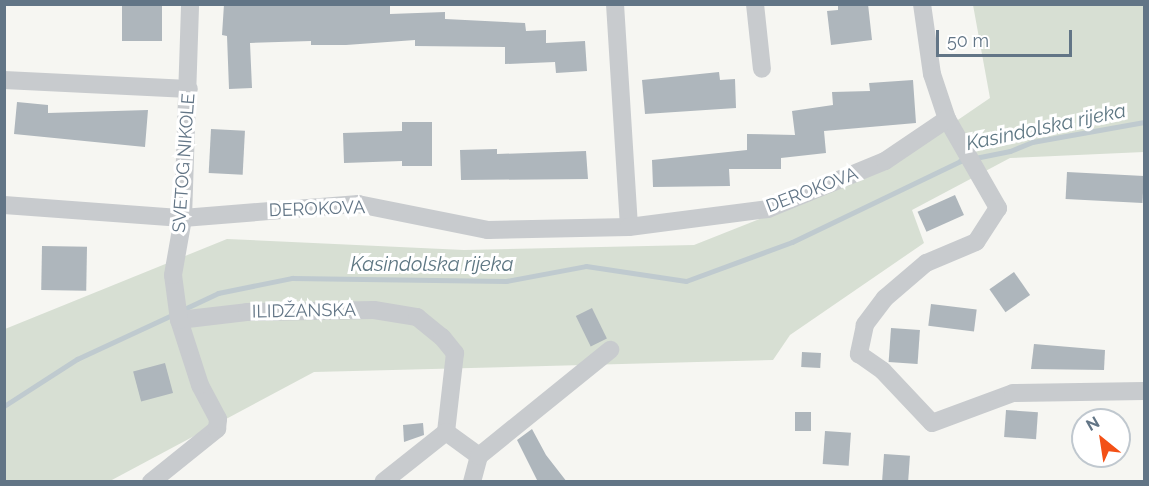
<!DOCTYPE html>
<html>
<head>
<meta charset="utf-8">
<style>
  body { margin:0 }
  #map { position:relative; width:1149px; height:486px; overflow:hidden; background:#f6f6f2; font-family:Raleway,sans-serif }
  div>[style] { position:absolute }
  .green>* { inset:0; background:#d7dfd3 }
  .stream>* { height:5px; margin:-2.5px; padding:0 2.5px; transform-origin:2.5px; border-radius:2.5px; background:#bfcacf }
  .building>* { inset:0; background:#aeb6bc; transform-origin:0 0 }
  .minor>* { height:18px; margin:-9px; padding:0 9px; transform-origin:9px; border-radius:9px; background:#c8cbce }
  span { translate:-50% -50%; white-space:nowrap; text-align:center; line-height:1.15; -webkit-text-stroke:6px #fff; paint-order:stroke }
  .street-label { font-size:18px; color:#627586 }
  .water-label { font-size:20px; color:#5e7783; font-style:italic }
  .frame { position:absolute; inset:0; border:6px solid #627586; pointer-events:none }
  .north { position:absolute; left:1071px; top:408px; width:60px; height:60px; box-sizing:border-box; background:#fff; border:2px solid #c0c8cf; border-radius:50%; rotate:330deg; font-size:16px; font-weight:700; line-height:24px; text-align:center; color:#627586 }
  .north::after { content:''; display:block; margin:auto; width:21px; height:27px; background:#f35016; clip-path:polygon(50% 0,100% 100%,50% 72%,0 100%) }
  .scale { position:absolute; left:936px; top:30px; width:136px; height:27px; box-sizing:border-box; border:3px solid #627586; border-top:0; padding-left:8px; font-size:18px; line-height:21px; white-space:nowrap; color:#627586; -webkit-text-stroke:4px #fff; paint-order:stroke }
</style>
</head>
<body>
<div id="map">
  <div class="green">
    <i style="clip-path:polygon(973px 5px,1144px 5px,1144px 152px,1010px 158px,912px 210px,924px 243px,790px 335px,773px 360px,314px 372px,110px 481px,5px 482px,5px 329px,227px 239px,464px 250px,694px 245px,886px 169px,990px 98px)"></i>
  </div>
  <div class="stream">
    <i style="left:182px;top:310px;width:40px;rotate:-25deg"></i>
    <i style="left:218px;top:293px;width:76px;rotate:-11.5deg"></i>
    <i style="left:292px;top:278px;width:214px;rotate:0.8deg"></i>
    <i style="left:506px;top:281px;width:81px;rotate:-10.6deg"></i>
    <i style="left:586px;top:266px;width:101px;rotate:8.5deg"></i>
    <i style="left:686px;top:281px;width:113px;rotate:-20.2deg"></i>
    <i style="left:792px;top:242px;width:187px;rotate:-25.7deg"></i>
    <i style="left:960px;top:161px;width:51px;rotate:-11.3deg"></i>
    <i style="left:1010px;top:151px;width:24px;rotate:-22deg"></i>
    <i style="left:1032px;top:142px;width:114px;rotate:-10.1deg"></i>
    <i style="left:4px;top:406px;width:87px;rotate:-32.8deg"></i>
    <i style="left:77px;top:359px;width:107px;rotate:-24.9deg"></i>
  </div>
  <div class="building">
    <i style="left:122px;top:4px;width:40px;height:37px"></i>
    <i style="clip-path:polygon(224px 4px,390px 4px,390px 14px,445px 12px,445px 19px,525px 23px,526px 31px,546px 30px,546px 43px,585px 41px,587px 71px,556px 73px,555px 62px,505px 64px,505px 47px,415px 46px,415px 40px,346px 45px,311px 45px,311px 41px,250px 43px,252px 88px,229px 89px,227px 36px,222px 35px)"></i>
    <i style="clip-path:polygon(838px 4px,868px 4px,872px 40px,831px 45px,827px 11px,838px 10px)"></i>
    <i style="clip-path:polygon(719px 72px,720px 80px,735px 79px,736px 108px,645px 114px,642px 80px)"></i>
    <i style="clip-path:polygon(913px 80px,916px 123px,824px 131px,826px 153px,781px 158px,781px 169px,729px 169px,730px 186px,653px 187px,652px 160px,747px 150px,747px 134px,795px 135px,792px 111px,833px 105px,832px 92px,870px 91px,869px 83px)"></i>
    <i style="clip-path:polygon(17px 102px,48px 105px,48px 113px,148px 110px,145px 147px,14px 134px)"></i>
    <i style="clip-path:polygon(402px 122px,432px 122px,432px 166px,402px 166px,402px 161px,344px 163px,343px 133px,402px 131px)"></i>
    <i style="left:211px;top:129px;width:34px;height:44px;rotate:3deg"></i>
    <i style="clip-path:polygon(497px 149px,497px 154px,586px 151px,588px 179px,461px 180px,460px 150px)"></i>
    <i style="left:1067px;top:172px;width:77px;height:27px;rotate:3deg"></i>
    <i style="left:955px;top:195px;width:22px;height:41px;rotate:66deg"></i>
    <i style="left:42px;top:246px;width:45px;height:44px;rotate:1deg"></i>
    <i style="left:1014px;top:272px;width:28px;height:30px;rotate:55deg"></i>
    <i style="left:931px;top:304px;width:46px;height:22px;rotate:7deg"></i>
    <i style="left:592px;top:308px;width:34px;height:18px;rotate:64deg"></i>
    <i style="left:891px;top:328px;width:29px;height:34px;rotate:4deg"></i>
    <i style="clip-path:polygon(1034px 344px,1105px 350px,1104px 370px,1031px 369px)"></i>
    <i style="left:802px;top:352px;width:19px;height:15px;rotate:3deg"></i>
    <i style="left:165px;top:363px;width:31px;height:33px;rotate:75deg"></i>
    <i style="left:1006px;top:410px;width:32px;height:27px;rotate:4deg"></i>
    <i style="left:795px;top:412px;width:16px;height:19px"></i>
    <i style="clip-path:polygon(423px 423px,424px 435px,404px 442px,403px 425px)"></i>
    <i style="clip-path:polygon(532px 429px,546px 455px,567px 482px,538px 482px,517px 440px)"></i>
    <i style="left:825px;top:431px;width:26px;height:33px;rotate:4deg"></i>
    <i style="left:884px;top:454px;width:26px;height:28px;rotate:4deg"></i>
  </div>
  <div class="minor">
    <i style="left:615px;top:4px;width:223px;rotate:86.4deg"></i>
    <i style="left:755px;top:4px;width:65px;rotate:83.9deg"></i>
    <i style="left:922px;top:4px;width:71px;rotate:81.9deg"></i>
    <i style="left:932px;top:74px;width:47px;rotate:71.6deg"></i>
    <i style="left:947px;top:119px;width:103px;rotate:60.2deg"></i>
    <i style="left:998px;top:208px;width:40px;rotate:122.9deg"></i>
    <i style="left:976px;top:242px;width:54px;rotate:157.2deg"></i>
    <i style="left:926px;top:263px;width:54px;rotate:139.5deg"></i>
    <i style="left:885px;top:298px;width:34px;rotate:127deg"></i>
    <i style="left:865px;top:325px;width:30px;rotate:102deg"></i>
    <i style="left:859px;top:354px;width:29px;rotate:35deg"></i>
    <i style="left:883px;top:371px;width:71px;rotate:46.7deg"></i>
    <i style="left:932px;top:423px;width:86px;rotate:-20.3deg"></i>
    <i style="left:1013px;top:393px;width:131px;rotate:-0.9deg"></i>
    <i style="left:4px;top:80px;width:185px;rotate:2.8deg"></i>
    <i style="left:4px;top:205px;width:179px;rotate:4.2deg"></i>
    <i style="left:183px;top:218px;width:176px;rotate:-4.6deg"></i>
    <i style="left:358px;top:204px;width:133px;rotate:11.3deg"></i>
    <i style="left:488px;top:230px;width:141px;rotate:-1.2deg"></i>
    <i style="left:629px;top:227px;width:140px;rotate:-7.4deg"></i>
    <i style="left:768px;top:209px;width:126px;rotate:-22.3deg"></i>
    <i style="left:885px;top:161px;width:75px;rotate:-34.1deg"></i>
    <i style="left:179px;top:320px;width:68px;rotate:-6.7deg"></i>
    <i style="left:247px;top:312px;width:127px;rotate:-0.9deg"></i>
    <i style="left:374px;top:310px;width:44px;rotate:9.2deg"></i>
    <i style="left:417px;top:317px;width:32px;rotate:39deg"></i>
    <i style="left:442px;top:337px;width:21px;rotate:51deg"></i>
    <i style="left:455px;top:353px;width:80px;rotate:96.5deg"></i>
    <i style="left:446px;top:432px;width:80px;rotate:141.6deg"></i>
    <i style="left:446px;top:432px;width:41px;rotate:36deg"></i>
    <i style="left:151px;top:482px;width:85px;rotate:-38.8deg"></i>
    <i style="left:217px;top:429px;width:10px;rotate:-84deg"></i>
    <i style="left:218px;top:419px;width:38px;rotate:-118deg"></i>
    <i style="left:200px;top:385px;width:68px;rotate:-107.9deg"></i>
    <i style="left:179px;top:320px;width:45px;rotate:-97.6deg"></i>
    <i style="left:173px;top:275px;width:58px;rotate:-80deg"></i>
    <i style="left:183px;top:218px;width:214px;rotate:-88.1deg"></i>
    <i style="left:472px;top:482px;width:27px;rotate:-75deg"></i>
    <i style="left:479px;top:456px;width:169px;rotate:-39deg"></i>
  </div>
  <div class="street-label">
    <span style="left:184px;top:163px;rotate:-86deg">SVETOG NIKOLE</span>
    <span style="left:812px;top:190px;rotate:-21deg">DEROKOVA</span>
    <span style="left:317px;top:209px;rotate:-2deg">DEROKOVA</span>
    <span style="left:304px;top:311px;rotate:-1deg">ILIDŽANSKA</span>
  </div>
  <div class="water-label">
    <span style="left:1046px;top:127px;rotate:-12deg">Kasindolska rijeka</span>
    <span style="left:432px;top:264px">Kasindolska rijeka</span>
  </div>
  <div class="frame"></div>
  <div class="north">N</div>
  <div class="scale">50 m</div>
</div>
</body>
</html>
